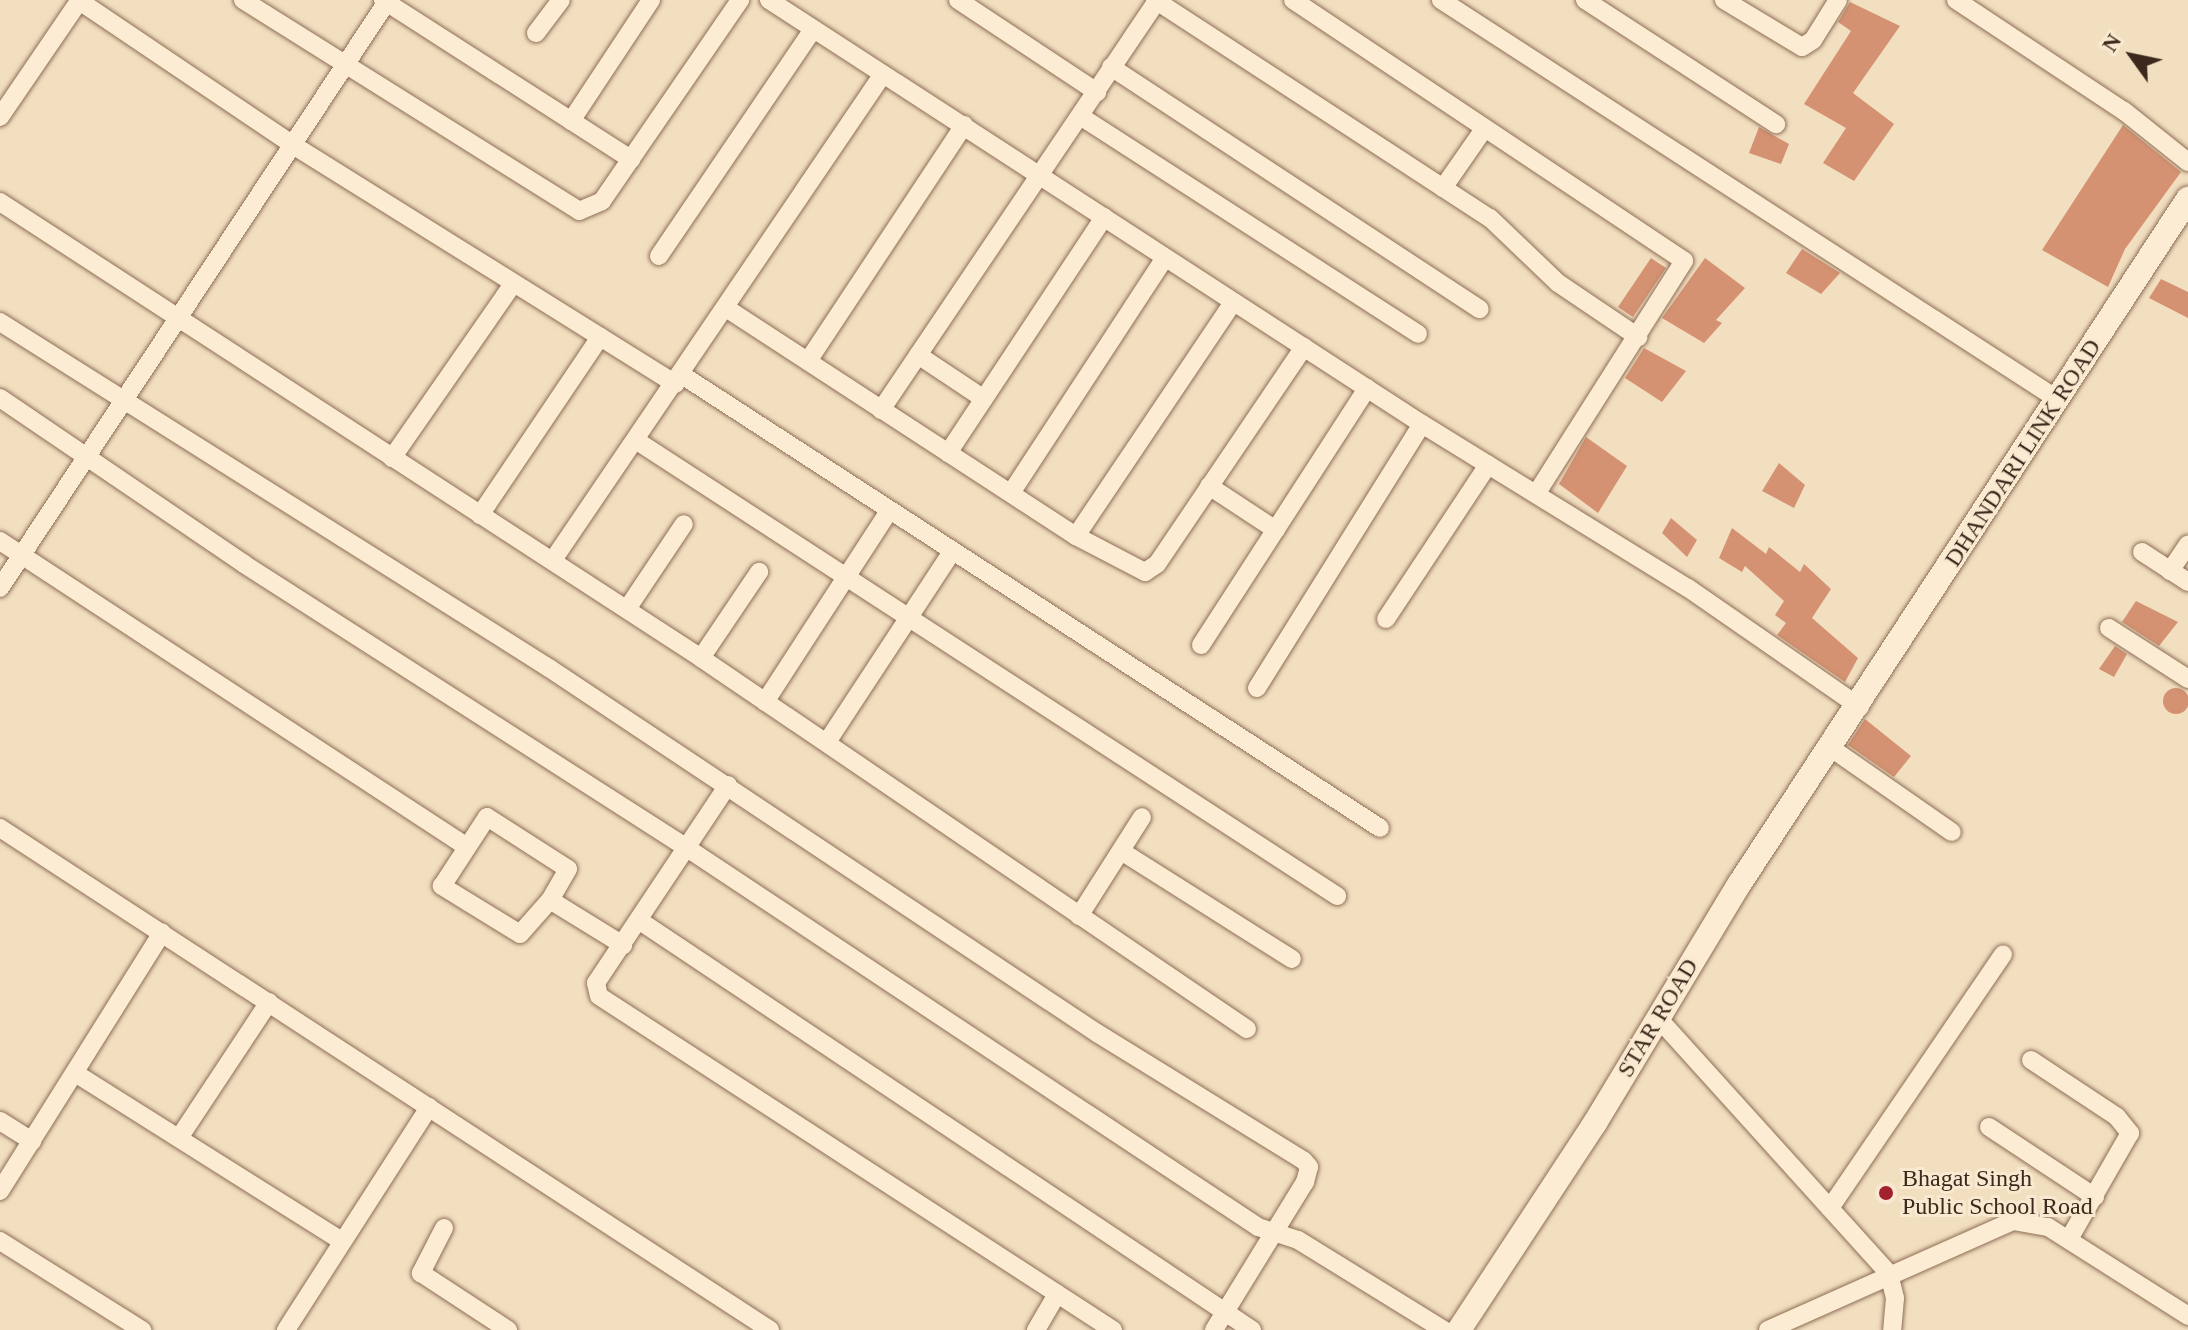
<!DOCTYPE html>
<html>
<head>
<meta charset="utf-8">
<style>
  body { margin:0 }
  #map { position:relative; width:2188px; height:1330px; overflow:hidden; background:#f2dfc0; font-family:Georgia,serif }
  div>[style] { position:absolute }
  .building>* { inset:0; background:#d49272; transform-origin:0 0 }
  .round { border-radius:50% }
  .roads { filter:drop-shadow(0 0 2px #8e6e56) drop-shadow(0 0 2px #8e6e56) }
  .minor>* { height:18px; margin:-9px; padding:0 9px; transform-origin:9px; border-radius:9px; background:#fcecd4 }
  .tertiary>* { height:24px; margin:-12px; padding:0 12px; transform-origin:12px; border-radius:12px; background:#fcecd4 }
  .dots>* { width:22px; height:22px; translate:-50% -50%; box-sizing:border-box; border:4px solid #f9e9d0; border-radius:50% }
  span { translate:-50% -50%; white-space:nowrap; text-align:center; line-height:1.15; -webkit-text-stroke:6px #f9e9d0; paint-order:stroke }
  .street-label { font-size:24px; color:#3c281c }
  .poi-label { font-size:24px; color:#3c281c }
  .left { translate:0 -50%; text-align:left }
  .north { position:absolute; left:2092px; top:16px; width:80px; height:80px; -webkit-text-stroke:6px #f9e9d0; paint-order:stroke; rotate:303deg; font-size:22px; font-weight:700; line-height:32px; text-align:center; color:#3c281c }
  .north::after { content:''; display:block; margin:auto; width:28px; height:36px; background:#3c281c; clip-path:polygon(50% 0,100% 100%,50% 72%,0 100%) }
</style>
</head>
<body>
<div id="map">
  <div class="building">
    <i style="clip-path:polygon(1850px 2px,1900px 26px,1853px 93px,1894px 124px,1854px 181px,1823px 163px,1846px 128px,1804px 104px,1851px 31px,1838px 22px)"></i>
    <i style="clip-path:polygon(2123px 125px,2181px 172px,2125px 249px,2108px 287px,2042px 250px)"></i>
    <i style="clip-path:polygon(1759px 127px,1789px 144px,1781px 164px,1749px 153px)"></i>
    <i style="clip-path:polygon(1802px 249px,1840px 273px,1821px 294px,1786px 273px)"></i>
    <i style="left:1651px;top:258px;width:18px;height:59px;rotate:34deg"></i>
    <i style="clip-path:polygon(1705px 258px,1745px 288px,1716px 320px,1722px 323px,1704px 343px,1662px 318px)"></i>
    <i style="clip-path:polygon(2161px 279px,2188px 292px,2188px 318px,2149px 298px)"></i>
    <i style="clip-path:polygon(1644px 348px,1686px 371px,1662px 402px,1625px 378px)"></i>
    <i style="clip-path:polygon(1586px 437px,1627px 466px,1598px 513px,1559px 484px)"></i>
    <i style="clip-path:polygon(1779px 463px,1805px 485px,1794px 508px,1762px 491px)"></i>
    <i style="clip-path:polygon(1671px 518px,1697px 540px,1687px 557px,1662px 533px)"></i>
    <i style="clip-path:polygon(1732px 528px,1766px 554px,1769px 547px,1800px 572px,1804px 564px,1831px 589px,1812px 618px,1858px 658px,1845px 682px,1777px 635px,1786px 623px,1775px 615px,1784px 601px,1745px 566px,1742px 572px,1719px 558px)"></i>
    <i style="clip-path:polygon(2136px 601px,2178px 622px,2159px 646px,2122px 622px)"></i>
    <i style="clip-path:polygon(2115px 646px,2127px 654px,2114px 677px,2099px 669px)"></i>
    <i class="round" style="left:2163px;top:688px;width:26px;height:26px"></i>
    <i style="clip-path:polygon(1865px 719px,1911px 756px,1894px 777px,1848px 745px)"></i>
  </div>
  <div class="roads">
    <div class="minor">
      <i style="left:78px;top:0;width:259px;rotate:34deg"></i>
      <i style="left:293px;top:145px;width:451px;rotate:32deg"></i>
      <i style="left:243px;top:0;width:397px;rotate:32.1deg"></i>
      <i style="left:579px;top:211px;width:25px;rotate:-23deg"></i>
      <i style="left:602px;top:201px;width:244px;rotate:-55.5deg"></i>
      <i style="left:383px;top:0;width:295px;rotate:32.7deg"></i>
      <i style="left:769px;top:0;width:779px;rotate:33deg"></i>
      <i style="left:1422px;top:424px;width:312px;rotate:31.7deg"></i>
      <i style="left:1688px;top:588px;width:209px;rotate:34.7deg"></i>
      <i style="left:958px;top:0;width:167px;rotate:33.5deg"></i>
      <i style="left:1155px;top:0;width:400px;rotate:33.1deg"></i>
      <i style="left:1490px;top:218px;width:94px;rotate:43.7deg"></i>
      <i style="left:1558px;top:283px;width:97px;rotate:34deg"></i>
      <i style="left:1293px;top:0;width:470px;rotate:33.7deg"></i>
      <i style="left:1684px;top:261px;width:276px;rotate:122.4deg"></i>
      <i style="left:1441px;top:0;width:734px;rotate:32.93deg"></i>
      <i style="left:1585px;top:0;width:228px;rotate:33deg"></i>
      <i style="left:1724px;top:0;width:91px;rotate:31.1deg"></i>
      <i style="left:1802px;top:47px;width:13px;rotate:-32deg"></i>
      <i style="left:1813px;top:40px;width:47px;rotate:-58deg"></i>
      <i style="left:1956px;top:0;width:201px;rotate:33.5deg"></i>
      <i style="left:2124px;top:111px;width:82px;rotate:38.6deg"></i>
      <i style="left:536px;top:33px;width:41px;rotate:-52.9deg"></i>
      <i style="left:1111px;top:67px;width:441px;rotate:33.3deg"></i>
      <i style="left:1080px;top:116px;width:402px;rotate:32.8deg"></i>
      <i style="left:0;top:117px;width:140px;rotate:-55.7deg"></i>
      <i style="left:571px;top:121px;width:145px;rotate:-56.5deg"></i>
      <i style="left:1443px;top:188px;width:72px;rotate:-55.2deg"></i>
      <i style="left:0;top:202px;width:836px;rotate:33.04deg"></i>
      <i style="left:701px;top:658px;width:660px;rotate:34.2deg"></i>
      <i style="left:659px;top:256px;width:274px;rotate:-55.8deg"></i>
      <i style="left:726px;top:308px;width:418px;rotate:33.1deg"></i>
      <i style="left:1076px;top:536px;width:78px;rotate:27.6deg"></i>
      <i style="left:1145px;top:572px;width:14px;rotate:-34deg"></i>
      <i style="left:1157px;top:564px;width:262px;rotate:-55.9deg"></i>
      <i style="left:0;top:322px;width:649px;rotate:32.22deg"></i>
      <i style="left:549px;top:668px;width:658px;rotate:33.67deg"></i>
      <i style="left:1097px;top:1033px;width:243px;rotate:31.7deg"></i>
      <i style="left:1304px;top:1161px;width:8px;rotate:50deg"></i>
      <i style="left:1309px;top:1167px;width:16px;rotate:105deg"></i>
      <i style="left:1305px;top:1182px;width:174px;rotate:121.6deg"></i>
      <i style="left:918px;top:355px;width:79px;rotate:33.7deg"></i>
      <i style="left:808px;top:361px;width:283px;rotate:-56.5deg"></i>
      <i style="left:682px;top:375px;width:832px;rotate:32.98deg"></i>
      <i style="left:0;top:398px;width:295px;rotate:34.2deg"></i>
      <i style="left:244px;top:564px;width:526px;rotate:32.66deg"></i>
      <i style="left:687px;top:848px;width:685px;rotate:33.57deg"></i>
      <i style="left:1258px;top:1227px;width:42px;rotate:18deg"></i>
      <i style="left:1298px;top:1240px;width:172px;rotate:31.7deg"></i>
      <i style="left:881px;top:410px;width:495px;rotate:-56deg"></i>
      <i style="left:637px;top:441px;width:835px;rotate:33.02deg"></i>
      <i style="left:948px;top:453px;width:283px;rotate:-56.5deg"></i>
      <i style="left:392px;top:458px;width:212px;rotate:-55.2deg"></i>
      <i style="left:1209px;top:486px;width:80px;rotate:33.3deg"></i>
      <i style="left:1011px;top:493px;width:281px;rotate:-56.8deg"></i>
      <i style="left:480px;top:515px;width:215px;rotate:-56deg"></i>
      <i style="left:1076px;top:536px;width:282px;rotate:-56.1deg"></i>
      <i style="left:0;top:541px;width:555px;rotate:33.23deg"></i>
      <i style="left:2142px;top:552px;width:55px;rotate:33.1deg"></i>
      <i style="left:553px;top:560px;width:587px;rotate:-55.82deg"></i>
      <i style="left:2170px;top:571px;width:32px;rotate:-56deg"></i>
      <i style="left:0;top:588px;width:704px;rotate:-56.58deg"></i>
      <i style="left:627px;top:609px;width:102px;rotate:-56.2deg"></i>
      <i style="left:1386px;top:619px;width:185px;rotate:-56.5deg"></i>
      <i style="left:2109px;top:628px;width:94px;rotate:32.8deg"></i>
      <i style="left:1201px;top:645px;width:306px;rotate:-57.1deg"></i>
      <i style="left:701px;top:658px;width:104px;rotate:-56deg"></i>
      <i style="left:1257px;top:688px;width:311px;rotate:-58deg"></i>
      <i style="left:765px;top:702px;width:228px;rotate:-57deg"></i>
      <i style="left:827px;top:742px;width:227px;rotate:-56.7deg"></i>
      <i style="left:1831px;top:748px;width:147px;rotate:34.8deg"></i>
      <i style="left:728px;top:785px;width:238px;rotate:123.7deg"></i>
      <i style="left:596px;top:983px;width:13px;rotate:77deg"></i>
      <i style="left:599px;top:996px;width:613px;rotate:33.02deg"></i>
      <i style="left:487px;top:817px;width:96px;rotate:32.7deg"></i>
      <i style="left:568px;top:869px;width:36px;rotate:120deg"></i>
      <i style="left:550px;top:900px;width:45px;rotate:131.4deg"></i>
      <i style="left:520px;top:934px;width:92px;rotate:-148.4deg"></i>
      <i style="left:442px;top:886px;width:82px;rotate:-56.9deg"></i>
      <i style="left:0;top:828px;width:919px;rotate:33.1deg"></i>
      <i style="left:1121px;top:851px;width:202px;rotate:32.3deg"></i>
      <i style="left:550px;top:900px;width:86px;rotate:31.7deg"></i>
      <i style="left:1079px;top:916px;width:117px;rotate:-57.5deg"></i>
      <i style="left:640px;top:921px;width:736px;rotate:33.75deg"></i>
      <i style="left:1658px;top:1018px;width:345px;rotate:47.9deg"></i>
      <i style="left:1889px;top:1274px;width:25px;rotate:76deg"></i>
      <i style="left:1895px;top:1298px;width:32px;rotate:95deg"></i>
      <i style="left:2031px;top:1060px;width:103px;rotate:33.5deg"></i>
      <i style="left:2117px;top:1117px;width:21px;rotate:51deg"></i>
      <i style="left:2130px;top:1133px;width:122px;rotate:119.9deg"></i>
      <i style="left:75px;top:1073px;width:315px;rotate:32.2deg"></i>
      <i style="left:0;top:1121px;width:38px;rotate:32deg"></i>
      <i style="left:1989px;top:1127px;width:127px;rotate:33.4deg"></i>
      <i style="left:179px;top:1138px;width:163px;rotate:-56.5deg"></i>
      <i style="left:0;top:1191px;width:305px;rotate:-57.9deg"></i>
      <i style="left:1830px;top:1208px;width:307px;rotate:-55.7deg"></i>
      <i style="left:444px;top:1228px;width:51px;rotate:117.1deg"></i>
      <i style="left:421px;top:1273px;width:104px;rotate:33.2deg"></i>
      <i style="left:0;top:1241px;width:168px;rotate:32.1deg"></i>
      <i style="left:286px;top:1330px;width:265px;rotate:-57.3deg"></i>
      <i style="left:1036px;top:1330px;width:42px;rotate:-59.7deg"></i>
      <i style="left:1768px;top:1330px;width:268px;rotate:-24deg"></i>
      <i style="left:2013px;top:1221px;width:36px;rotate:10deg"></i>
      <i style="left:2048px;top:1227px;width:166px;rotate:32.4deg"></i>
    </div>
    <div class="tertiary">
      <i style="left:1459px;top:1330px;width:248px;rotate:-56.7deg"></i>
      <i style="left:1595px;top:1123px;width:280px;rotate:-58.9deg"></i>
      <i style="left:1740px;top:883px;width:818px;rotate:-56.78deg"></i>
    </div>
  </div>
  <div class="dots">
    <i style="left:1886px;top:1193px;background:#a3202d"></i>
  </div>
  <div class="street-label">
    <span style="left:2023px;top:453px;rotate:-57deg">DHANDARI LINK ROAD</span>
    <span style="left:1658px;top:1018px;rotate:-59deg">STAR ROAD</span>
  </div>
  <div class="poi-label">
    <span class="left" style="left:1902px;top:1193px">Bhagat Singh<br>Public School Road</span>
  </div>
  <div class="north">N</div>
</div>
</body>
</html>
